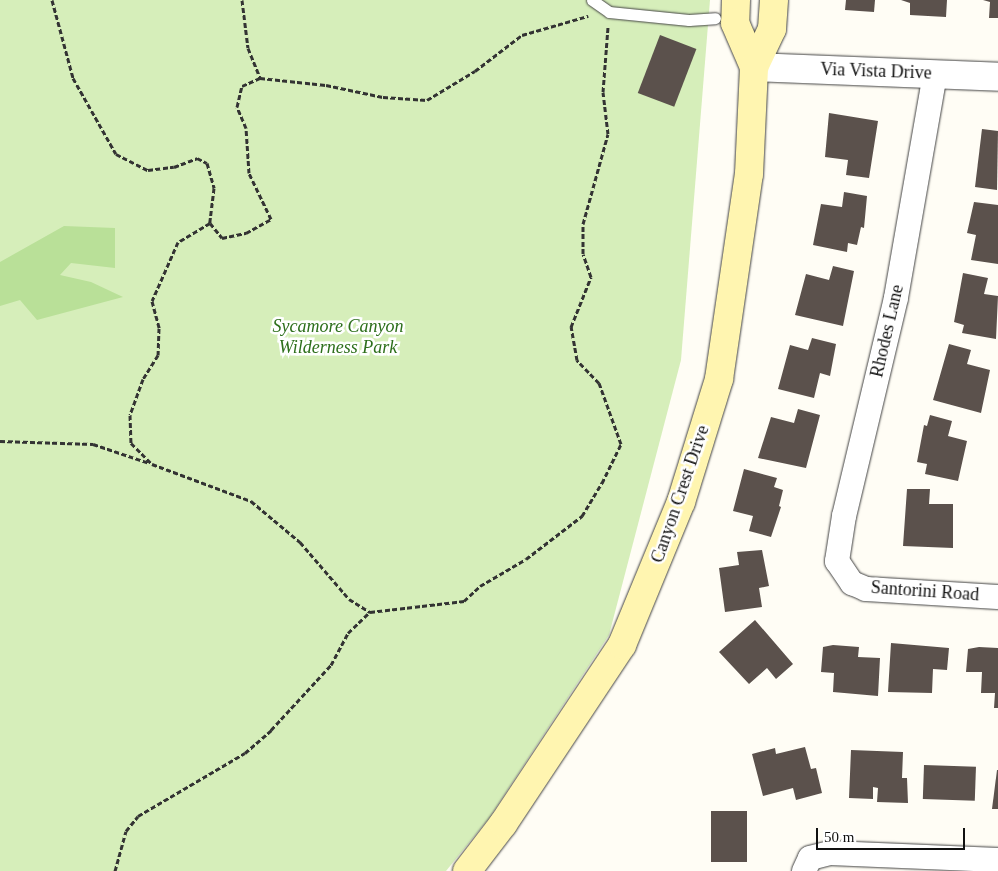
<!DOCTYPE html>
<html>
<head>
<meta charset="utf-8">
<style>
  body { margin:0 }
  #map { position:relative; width:998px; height:871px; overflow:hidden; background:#fffdf5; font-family:"Times New Roman",serif }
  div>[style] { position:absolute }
  .green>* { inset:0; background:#d6eeba }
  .forest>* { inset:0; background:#b9e098 }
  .building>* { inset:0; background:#5b514c; transform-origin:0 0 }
  .path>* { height:3px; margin-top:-1.5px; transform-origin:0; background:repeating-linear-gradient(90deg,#333 0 5px,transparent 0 7.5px) }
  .roads { filter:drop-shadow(0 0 1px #444) drop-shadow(0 0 1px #444) }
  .service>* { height:11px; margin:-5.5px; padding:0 5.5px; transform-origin:5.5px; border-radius:5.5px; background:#fff }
  .minor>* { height:24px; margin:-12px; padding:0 12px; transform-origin:12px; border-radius:12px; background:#fff }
  .tertiary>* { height:28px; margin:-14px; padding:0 14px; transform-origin:14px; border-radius:14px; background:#fff }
  .secondary>* { height:28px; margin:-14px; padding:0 14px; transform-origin:14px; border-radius:14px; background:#fff5b0 }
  span { translate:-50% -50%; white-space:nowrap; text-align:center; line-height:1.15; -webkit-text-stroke:5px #fff; paint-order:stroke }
  .street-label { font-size:18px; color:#111 }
  .park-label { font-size:18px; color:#2d6f1b; font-style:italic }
  .scale { position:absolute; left:816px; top:828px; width:149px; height:22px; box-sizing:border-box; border:2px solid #111; border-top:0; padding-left:6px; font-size:15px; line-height:18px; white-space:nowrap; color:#111; -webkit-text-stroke:4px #fff; paint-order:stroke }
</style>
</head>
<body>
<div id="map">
  <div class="green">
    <i style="clip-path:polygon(0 0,710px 0,681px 360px,609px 635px,489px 818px,446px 871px,0 871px)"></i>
  </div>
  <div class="forest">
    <i style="clip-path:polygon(64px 226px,115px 228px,115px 268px,71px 263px,60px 275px,91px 282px,123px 297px,37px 320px,20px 300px,0 306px,0 262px)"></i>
  </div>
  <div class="building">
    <i style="clip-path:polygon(846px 0,875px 0,874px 12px,845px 10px)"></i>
    <i style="clip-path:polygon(901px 0,947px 0,946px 17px,910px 15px,910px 3px)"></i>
    <i style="clip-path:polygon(983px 0,998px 0,998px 18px,989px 18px,990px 2px)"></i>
    <i style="left:660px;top:35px;width:39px;height:62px;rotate:21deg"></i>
    <i style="clip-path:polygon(829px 113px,878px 121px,869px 178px,846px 175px,848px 160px,825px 157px)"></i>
    <i style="clip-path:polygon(982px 129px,998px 131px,997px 190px,975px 187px)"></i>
    <i style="clip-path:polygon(844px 192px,867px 196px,864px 228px,861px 227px,857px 245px,848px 243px,847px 252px,813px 245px,821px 204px,842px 207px)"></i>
    <i style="clip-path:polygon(974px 202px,998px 205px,998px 264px,971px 260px,976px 235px,967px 233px)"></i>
    <i style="clip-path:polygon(833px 266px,854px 271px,843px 326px,795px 315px,806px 274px,829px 280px)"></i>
    <i style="clip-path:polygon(963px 273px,988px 278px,984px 294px,998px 296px,996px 339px,962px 333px,964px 325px,954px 322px)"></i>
    <i style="clip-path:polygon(812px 338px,836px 344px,830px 376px,820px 373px,814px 398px,778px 389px,790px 345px,808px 350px)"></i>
    <i style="clip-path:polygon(949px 344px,971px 350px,967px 364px,990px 370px,981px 413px,933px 400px)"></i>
    <i style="clip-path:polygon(798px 409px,820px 415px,806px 468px,758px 458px,771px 417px,794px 423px)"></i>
    <i style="clip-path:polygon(930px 415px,952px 421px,948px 436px,967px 441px,958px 481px,925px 474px,927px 464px,917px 462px,924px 425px,927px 426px)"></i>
    <i style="clip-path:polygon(744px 469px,777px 478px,774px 487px,783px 490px,779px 506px,781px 507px,771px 537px,749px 531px,753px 516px,733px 511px)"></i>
    <i style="clip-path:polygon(907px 489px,930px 489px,929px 504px,953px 504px,953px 548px,903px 546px)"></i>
    <i style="clip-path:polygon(762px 550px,769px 586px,759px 588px,762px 607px,725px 612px,719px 568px,739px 565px,737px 552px)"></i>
    <i style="clip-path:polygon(755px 620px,793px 664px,776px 679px,767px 668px,749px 684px,719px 652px)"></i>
    <i style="clip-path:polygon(891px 643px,949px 648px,947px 670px,933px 669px,932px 693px,888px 692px)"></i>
    <i style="clip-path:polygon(833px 645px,859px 647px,858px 657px,880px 658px,878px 696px,833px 692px,834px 673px,821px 672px,823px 647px)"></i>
    <i style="clip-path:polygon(979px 647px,998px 648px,998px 708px,994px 708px,995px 693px,981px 693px,982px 672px,966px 672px,968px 649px)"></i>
    <i style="clip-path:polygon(805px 747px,811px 769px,816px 768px,822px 793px,796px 800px,793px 788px,763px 796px,752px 754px,775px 748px,776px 754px)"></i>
    <i style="clip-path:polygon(851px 750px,903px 752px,902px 778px,907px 778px,908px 803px,877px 802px,878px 788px,873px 787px,873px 799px,849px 798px)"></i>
    <i style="left:924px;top:765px;width:52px;height:34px;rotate:2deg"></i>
    <i style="clip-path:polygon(997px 770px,998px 770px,998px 809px,992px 809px)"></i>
    <i style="left:711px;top:811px;width:36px;height:51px"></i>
  </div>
  <div class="path">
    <i style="left:52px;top:0;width:81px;rotate:74.9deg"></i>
    <i style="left:73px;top:78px;width:87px;rotate:60.5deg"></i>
    <i style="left:116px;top:154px;width:36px;rotate:27deg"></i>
    <i style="left:148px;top:170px;width:26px;rotate:-7deg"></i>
    <i style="left:174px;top:167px;width:25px;rotate:-21deg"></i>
    <i style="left:197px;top:158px;width:11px;rotate:27deg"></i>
    <i style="left:207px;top:163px;width:26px;rotate:74deg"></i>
    <i style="left:214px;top:188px;width:35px;rotate:97deg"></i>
    <i style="left:210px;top:223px;width:37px;rotate:149deg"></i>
    <i style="left:178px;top:242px;width:64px;rotate:113.8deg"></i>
    <i style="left:152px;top:301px;width:28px;rotate:75deg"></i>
    <i style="left:159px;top:328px;width:27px;rotate:92deg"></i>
    <i style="left:158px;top:355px;width:28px;rotate:122deg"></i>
    <i style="left:143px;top:379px;width:38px;rotate:110deg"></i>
    <i style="left:130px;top:415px;width:28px;rotate:88deg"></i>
    <i style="left:131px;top:443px;width:30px;rotate:45deg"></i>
    <i style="left:152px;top:464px;width:106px;rotate:20.5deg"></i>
    <i style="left:251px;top:501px;width:64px;rotate:39.9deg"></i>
    <i style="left:300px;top:542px;width:75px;rotate:49.3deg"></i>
    <i style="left:349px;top:599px;width:25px;rotate:32deg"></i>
    <i style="left:242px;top:0;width:48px;rotate:82.9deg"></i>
    <i style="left:248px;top:48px;width:32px;rotate:68deg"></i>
    <i style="left:260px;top:78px;width:66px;rotate:6.1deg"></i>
    <i style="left:326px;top:85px;width:58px;rotate:11.9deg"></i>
    <i style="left:383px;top:97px;width:44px;rotate:3.9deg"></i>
    <i style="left:427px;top:100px;width:56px;rotate:-31.1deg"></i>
    <i style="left:475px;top:71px;width:59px;rotate:-37.5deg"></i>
    <i style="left:522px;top:35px;width:69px;rotate:-16.1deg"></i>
    <i style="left:210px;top:223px;width:19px;rotate:51deg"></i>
    <i style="left:222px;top:238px;width:25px;rotate:-12deg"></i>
    <i style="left:246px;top:233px;width:29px;rotate:-29deg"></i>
    <i style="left:271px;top:219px;width:51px;rotate:-115.6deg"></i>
    <i style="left:249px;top:173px;width:45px;rotate:-93.8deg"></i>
    <i style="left:246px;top:128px;width:23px;rotate:-113deg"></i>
    <i style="left:237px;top:107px;width:22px;rotate:-77deg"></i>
    <i style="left:242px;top:86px;width:20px;rotate:-24deg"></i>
    <i style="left:0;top:441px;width:93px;rotate:1.8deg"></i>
    <i style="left:93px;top:444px;width:59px;rotate:18.7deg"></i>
    <i style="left:115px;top:871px;width:41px;rotate:-74.6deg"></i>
    <i style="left:126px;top:831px;width:19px;rotate:-51deg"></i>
    <i style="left:138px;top:816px;width:124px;rotate:-30.5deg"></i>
    <i style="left:245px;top:753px;width:35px;rotate:-41deg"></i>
    <i style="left:271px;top:730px;width:88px;rotate:-47.3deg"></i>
    <i style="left:331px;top:665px;width:36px;rotate:-62deg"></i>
    <i style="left:348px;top:633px;width:30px;rotate:-44deg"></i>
    <i style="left:370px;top:612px;width:95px;rotate:-6.7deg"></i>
    <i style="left:464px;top:601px;width:22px;rotate:-43deg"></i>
    <i style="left:480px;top:586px;width:53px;rotate:-30.4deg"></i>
    <i style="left:526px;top:559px;width:71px;rotate:-37.5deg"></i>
    <i style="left:582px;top:516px;width:39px;rotate:-59deg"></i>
    <i style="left:602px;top:483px;width:43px;rotate:-64deg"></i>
    <i style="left:621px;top:444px;width:65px;rotate:-109.8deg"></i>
    <i style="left:599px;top:383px;width:32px;rotate:-134deg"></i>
    <i style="left:577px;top:360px;width:34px;rotate:-100deg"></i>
    <i style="left:571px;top:327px;width:54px;rotate:-68.2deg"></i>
    <i style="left:591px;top:277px;width:24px;rotate:-109deg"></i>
    <i style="left:583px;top:254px;width:30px;rotate:-90deg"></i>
    <i style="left:583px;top:224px;width:93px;rotate:-74.5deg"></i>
    <i style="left:608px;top:134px;width:42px;rotate:-96.8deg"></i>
    <i style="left:603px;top:92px;width:65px;rotate:-85.6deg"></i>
  </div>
  <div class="roads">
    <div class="service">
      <i style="left:592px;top:0;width:21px;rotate:35deg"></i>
      <i style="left:609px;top:12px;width:80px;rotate:5.7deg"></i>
      <i style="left:689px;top:20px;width:26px;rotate:-4deg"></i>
    </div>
    <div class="minor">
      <i style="left:935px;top:74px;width:227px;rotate:99.9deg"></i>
      <i style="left:896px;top:298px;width:224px;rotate:103.4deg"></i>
      <i style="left:844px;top:516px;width:46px;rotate:98.8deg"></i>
      <i style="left:837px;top:561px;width:27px;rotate:56deg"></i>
      <i style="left:852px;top:583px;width:15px;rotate:23deg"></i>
      <i style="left:866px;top:589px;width:132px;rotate:3.5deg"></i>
      <i style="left:804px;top:871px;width:14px;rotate:-65deg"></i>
      <i style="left:810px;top:858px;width:21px;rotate:-14deg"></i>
      <i style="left:830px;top:853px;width:168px;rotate:2.4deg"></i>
    </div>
    <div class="tertiary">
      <i style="left:754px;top:67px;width:244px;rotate:2.3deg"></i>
    </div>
    <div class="secondary">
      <i style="left:736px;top:0;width:23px;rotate:92deg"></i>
      <i style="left:735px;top:23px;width:48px;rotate:66.6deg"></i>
      <i style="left:467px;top:871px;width:59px;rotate:-52.5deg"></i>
      <i style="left:503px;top:824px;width:215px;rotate:-56.4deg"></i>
      <i style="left:622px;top:645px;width:155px;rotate:-67.6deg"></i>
      <i style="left:681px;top:502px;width:129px;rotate:-72.8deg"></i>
      <i style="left:719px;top:379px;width:207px;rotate:-81.7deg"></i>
      <i style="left:749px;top:174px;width:107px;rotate:-87.3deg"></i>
      <i style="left:754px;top:67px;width:42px;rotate:-64.7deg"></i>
      <i style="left:772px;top:29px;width:29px;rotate:-86deg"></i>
    </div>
  </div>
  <div class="street-label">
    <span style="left:876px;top:71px;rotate:2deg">Via Vista Drive</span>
    <span style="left:887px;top:331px;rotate:-77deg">Rhodes Lane</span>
    <span style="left:680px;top:494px;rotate:-71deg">Canyon Crest Drive</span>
    <span style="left:925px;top:591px;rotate:4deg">Santorini Road</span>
  </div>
  <div class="park-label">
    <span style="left:338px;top:337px">Sycamore Canyon<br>Wilderness Park</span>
  </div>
  <div class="scale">50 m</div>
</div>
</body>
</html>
